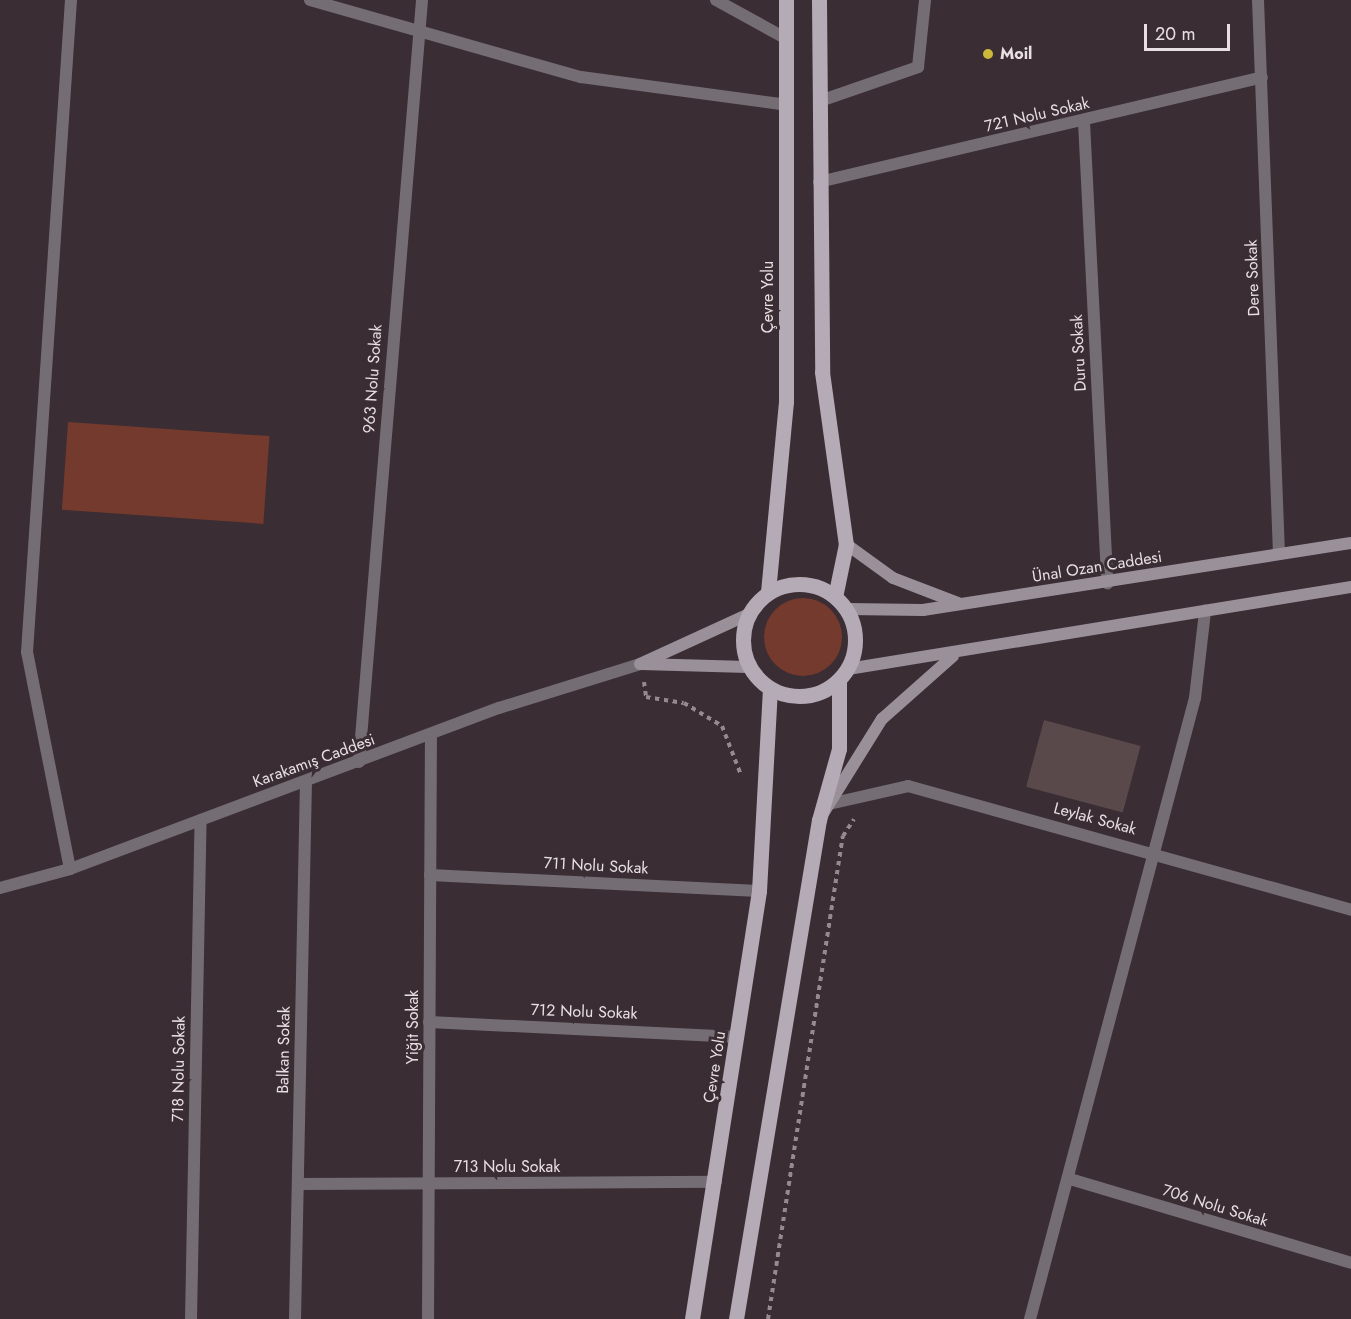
<!DOCTYPE html>
<html>
<head>
<meta charset="utf-8">
<style>
  body { margin:0 }
  #map { position:relative; width:1351px; height:1319px; overflow:hidden; background:#3a2d33; font-family:Jost,sans-serif }
  div>[style] { position:absolute }
  .green>* { inset:0; background:#753a2e; transform-origin:0 0 }
  .round { border-radius:50% }
  .building>* { inset:0; background:#5a494b; transform-origin:0 0 }
  .path>* { height:4px; margin-top:-2px; transform-origin:0; background:repeating-linear-gradient(90deg,#958a8f 0 4.5px,transparent 0 9px) }
  .service>* { height:12px; margin:-6px; padding:0 6px; transform-origin:6px; border-radius:6px; background:#746e74 }
  .minor>* { height:12px; margin:-6px; padding:0 6px; transform-origin:6px; border-radius:6px; background:#746e74 }
  .secondary>* { height:12px; margin:-6px; padding:0 6px; transform-origin:6px; border-radius:6px; background:#999099 }
  .primary>* { height:15px; margin:-7.5px; padding:0 7.5px; transform-origin:7.5px; border-radius:7.5px; background:#b5abb6 }
  .primary>.ring { margin:-7.5px; padding:0; box-sizing:content-box; background:none; border:15px solid #b5abb6; border-radius:50% }
  .dots>* { width:16px; height:16px; translate:-50% -50%; box-sizing:border-box; border:3px solid #3a2d33; border-radius:50% }
  span { translate:-50% -50%; white-space:nowrap; text-align:center; line-height:1.15; -webkit-text-stroke:6px #3a2d33; paint-order:stroke }
  .poi-label { font-size:16px; color:#e8dfe3; font-weight:700 }
  .left { translate:0 -50%; text-align:left }
  .street-label { font-size:16px; color:#e8dfe3 }
  .scale { position:absolute; left:1144px; top:24px; width:86px; height:27px; box-sizing:border-box; border:3px solid #e8dfe3; border-top:0; padding-left:8px; font-size:18px; line-height:21px; white-space:nowrap; color:#e8dfe3; -webkit-text-stroke:4px #3a2d33; paint-order:stroke }
</style>
</head>
<body>
<div id="map">
  <div class="green">
    <i style="left:68px;top:422px;width:202px;height:88px;rotate:4deg"></i>
    <i class="round" style="left:764px;top:598px;width:78px;height:78px"></i>
  </div>
  <div class="building">
    <i style="left:1044px;top:720px;width:100px;height:69px;rotate:15deg"></i>
  </div>
  <div class="path">
    <i style="left:644px;top:682px;width:15px;rotate:82deg"></i>
    <i style="left:646px;top:697px;width:38px;rotate:9deg"></i>
    <i style="left:684px;top:703px;width:44px;rotate:31.2deg"></i>
    <i style="left:722px;top:726px;width:53px;rotate:68.8deg"></i>
    <i style="left:768px;top:1319px;width:489px;rotate:-81.2deg"></i>
    <i style="left:843px;top:836px;width:20px;rotate:-57deg"></i>
  </div>
  <div class="service">
    <i style="left:716px;top:0;width:81px;rotate:28.8deg"></i>
    <i style="left:820px;top:101px;width:104px;rotate:-19.1deg"></i>
    <i style="left:918px;top:67px;width:67px;rotate:-84deg"></i>
  </div>
  <div class="minor">
    <i style="left:310px;top:0;width:282px;rotate:15.9deg"></i>
    <i style="left:581px;top:77px;width:209px;rotate:7.7deg"></i>
    <i style="left:1258px;top:0;width:554px;rotate:87.83deg"></i>
    <i style="left:1084px;top:122px;width:462px;rotate:87.1deg"></i>
    <i style="left:819px;top:182px;width:455px;rotate:-13.3deg"></i>
    <i style="left:359px;top:762px;width:765px;rotate:-85.27deg"></i>
    <i style="left:829px;top:804px;width:81px;rotate:-12.8deg"></i>
    <i style="left:908px;top:786px;width:460px;rotate:15.6deg"></i>
    <i style="left:70px;top:869px;width:221px;rotate:-101.2deg"></i>
    <i style="left:27px;top:652px;width:653px;rotate:-86.14deg"></i>
    <i style="left:430px;top:875px;width:329px;rotate:2.8deg"></i>
    <i style="left:0;top:888px;width:73px;rotate:-15.2deg"></i>
    <i style="left:70px;top:869px;width:458px;rotate:-20.6deg"></i>
    <i style="left:499px;top:708px;width:148px;rotate:-17.3deg"></i>
    <i style="left:429px;top:1022px;width:309px;rotate:2.8deg"></i>
    <i style="left:1070px;top:1179px;width:293px;rotate:16.6deg"></i>
    <i style="left:298px;top:1184px;width:418px;rotate:-0.3deg"></i>
    <i style="left:191px;top:1319px;width:499px;rotate:-88.9deg"></i>
    <i style="left:295px;top:1319px;width:538px;rotate:-88.83deg"></i>
    <i style="left:428px;top:1319px;width:584px;rotate:-89.71deg"></i>
    <i style="left:1030px;top:1319px;width:643px;rotate:-75.12deg"></i>
    <i style="left:1195px;top:698px;width:88px;rotate:-83.4deg"></i>
  </div>
  <div class="secondary">
    <i style="left:846px;top:544px;width:58px;rotate:35.9deg"></i>
    <i style="left:893px;top:578px;width:70px;rotate:21deg"></i>
    <i style="left:847px;top:609px;width:76px;rotate:0.8deg"></i>
    <i style="left:923px;top:610px;width:433px;rotate:-8.9deg"></i>
    <i style="left:640px;top:664px;width:120px;rotate:-24.6deg"></i>
    <i style="left:641px;top:664px;width:107px;rotate:1.6deg"></i>
    <i style="left:848px;top:669px;width:510px;rotate:-9.26deg"></i>
    <i style="left:824px;top:812px;width:110px;rotate:-58.1deg"></i>
    <i style="left:882px;top:719px;width:95px;rotate:-41.6deg"></i>
  </div>
  <div class="primary">
    <i style="left:819px;top:0;width:372px;rotate:89.5deg"></i>
    <i style="left:822px;top:372px;width:174px;rotate:82.1deg"></i>
    <i style="left:846px;top:544px;width:54px;rotate:101.7deg"></i>
    <i class="ring" style="left:743px;top:584px;width:97px;height:97px"></i>
    <i style="left:768px;top:592px;width:191px;rotate:-84.6deg"></i>
    <i style="left:786px;top:402px;width:402px;rotate:-90deg"></i>
    <i style="left:692px;top:1319px;width:433px;rotate:-81.1deg"></i>
    <i style="left:759px;top:891px;width:202px;rotate:-86.9deg"></i>
    <i style="left:736px;top:1319px;width:506px;rotate:-80.56deg"></i>
    <i style="left:819px;top:820px;width:74px;rotate:-74.3deg"></i>
    <i style="left:839px;top:749px;width:68px;rotate:-90deg"></i>
  </div>
  <div class="dots">
    <i style="left:988px;top:54px;background:#ccb939"></i>
  </div>
  <div class="poi-label">
    <span class="left" style="left:1000px;top:54px">Moil</span>
  </div>
  <div class="street-label">
    <span style="left:1037px;top:115px;rotate:-13deg">721 Nolu Sokak</span>
    <span style="left:1253px;top:278px;rotate:-92deg">Dere Sokak</span>
    <span style="left:768px;top:297px;rotate:-90deg">Çevre Yolu</span>
    <span style="left:1079px;top:353px;rotate:-93deg">Duru Sokak</span>
    <span style="left:373px;top:379px;rotate:-86deg">963 Nolu Sokak</span>
    <span style="left:1097px;top:567px;rotate:-9deg">Ünal Ozan Caddesi</span>
    <span style="left:314px;top:761px;rotate:-20deg">Karakamış Caddesi</span>
    <span style="left:1095px;top:819px;rotate:15deg">Leylak Sokak</span>
    <span style="left:596px;top:866px;rotate:3deg">711 Nolu Sokak</span>
    <span style="left:584px;top:1012px;rotate:2deg">712 Nolu Sokak</span>
    <span style="left:413px;top:1027px;rotate:-90deg">Yiğit Sokak</span>
    <span style="left:284px;top:1050px;rotate:-89deg">Balkan Sokak</span>
    <span style="left:715px;top:1067px;rotate:-81deg">Çevre Yolu</span>
    <span style="left:179px;top:1069px;rotate:-89deg">718 Nolu Sokak</span>
    <span style="left:507px;top:1167px">713 Nolu Sokak</span>
    <span style="left:1215px;top:1206px;rotate:17deg">706 Nolu Sokak</span>
  </div>
  <div class="scale">20 m</div>
</div>
</body>
</html>
